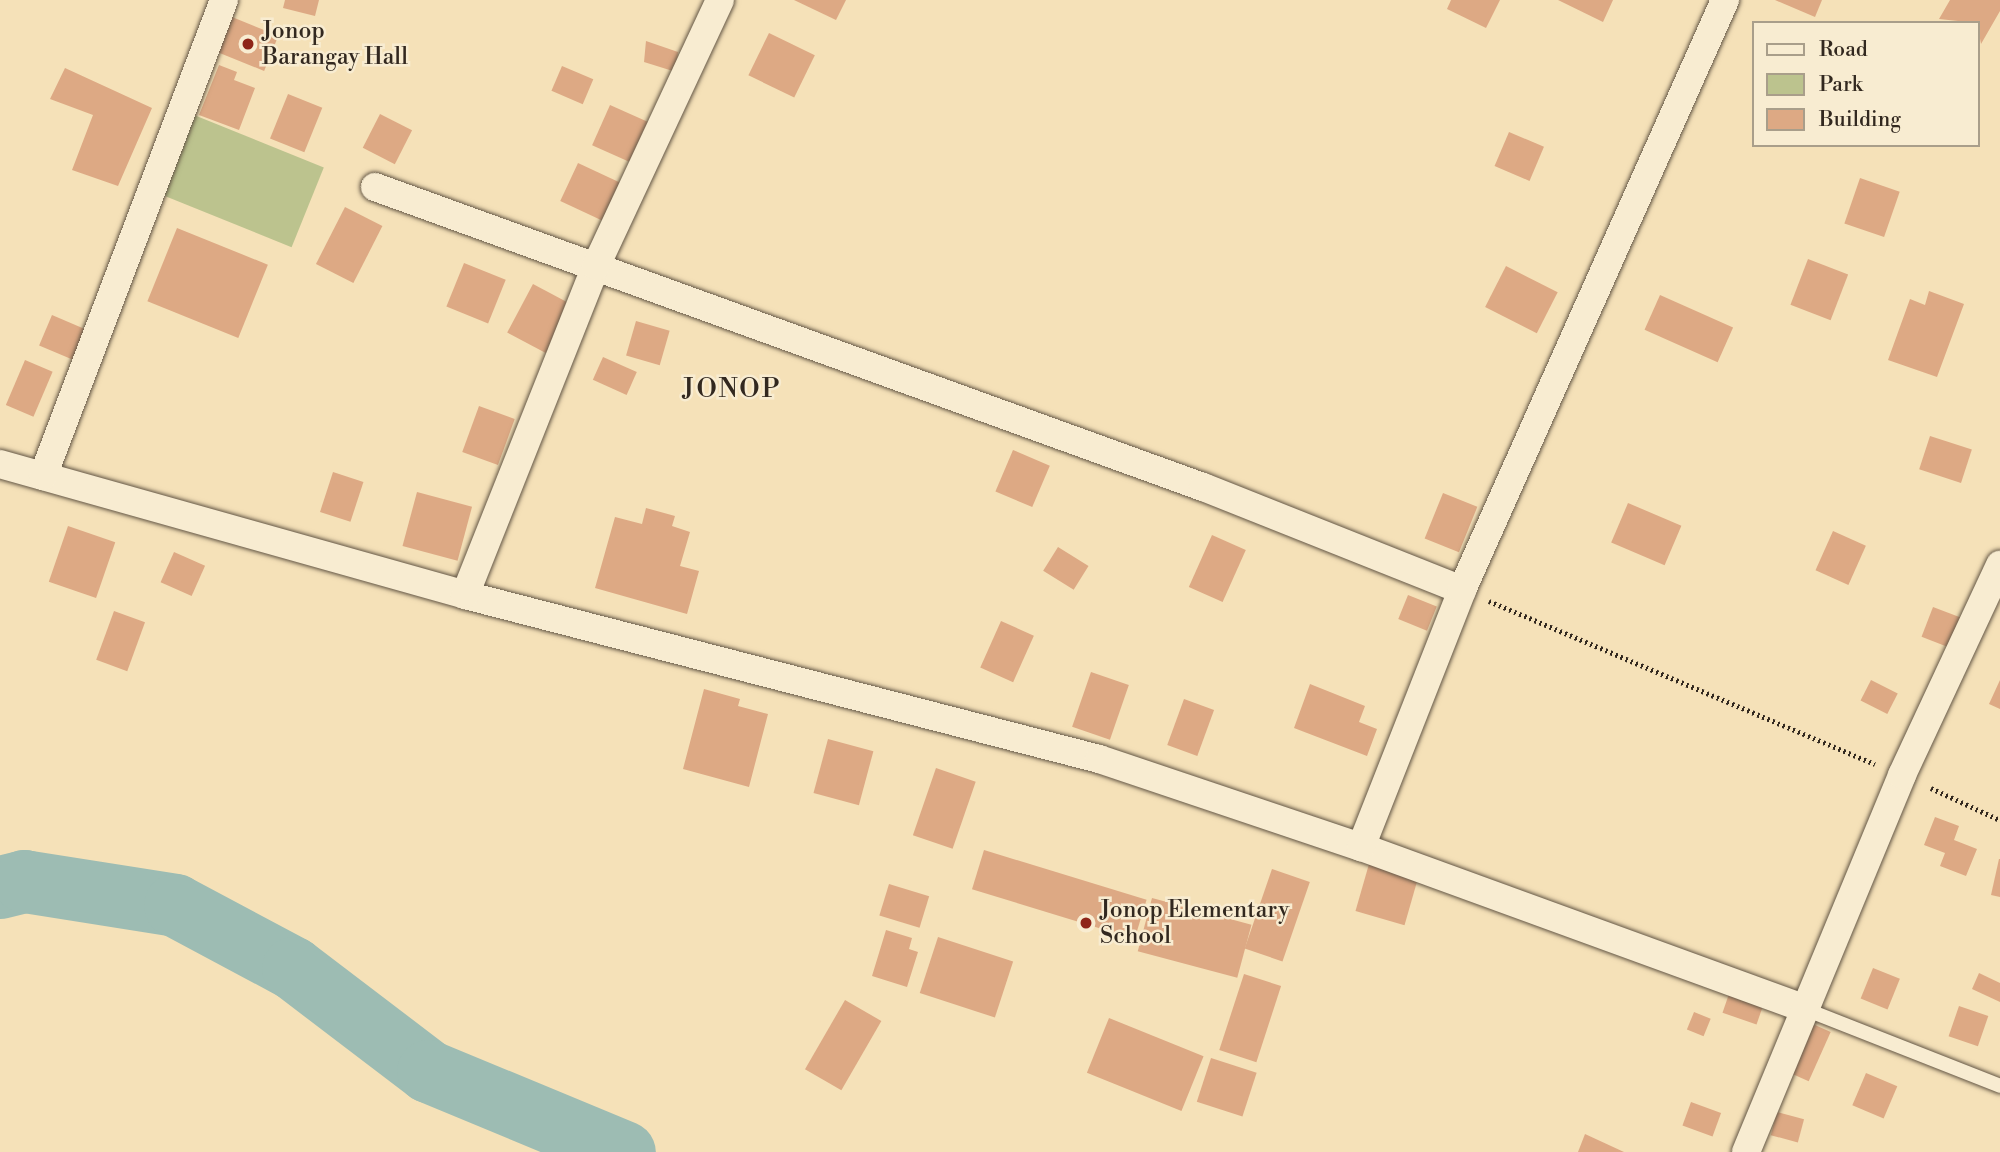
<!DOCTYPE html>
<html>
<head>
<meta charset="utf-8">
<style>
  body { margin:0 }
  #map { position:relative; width:2000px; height:1152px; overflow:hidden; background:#f5e1b8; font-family:"Libre Bodoni",serif }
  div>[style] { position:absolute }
  .green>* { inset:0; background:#bcc38e; transform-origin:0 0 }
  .river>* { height:63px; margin:-31.5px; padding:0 31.5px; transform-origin:31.5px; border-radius:31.5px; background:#9dbcb3 }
  .building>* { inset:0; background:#dda984; transform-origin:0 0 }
  .path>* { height:4.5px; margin-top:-2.25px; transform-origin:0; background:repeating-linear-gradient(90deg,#32281f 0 2px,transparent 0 5.5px) }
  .roads { filter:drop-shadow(0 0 2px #635645) drop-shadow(0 0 2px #635645) }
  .lane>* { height:14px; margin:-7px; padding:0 7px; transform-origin:7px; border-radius:7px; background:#f8ecd1 }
  .street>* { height:28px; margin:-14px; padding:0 14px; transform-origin:14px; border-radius:14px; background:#f8ecd1 }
  .dots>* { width:19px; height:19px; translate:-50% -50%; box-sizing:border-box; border:4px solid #f8ecd1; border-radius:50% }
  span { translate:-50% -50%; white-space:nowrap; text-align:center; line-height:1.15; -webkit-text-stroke:5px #f8ecd1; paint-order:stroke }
  .poi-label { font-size:23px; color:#32281f }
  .left { translate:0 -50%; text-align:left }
  .quarter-label { font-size:26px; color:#32281f; letter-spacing:2px }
  .legend { position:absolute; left:1752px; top:21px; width:228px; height:126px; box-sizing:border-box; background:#f8ecd1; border:2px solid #a99e8a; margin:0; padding:9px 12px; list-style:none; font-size:21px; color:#32281f }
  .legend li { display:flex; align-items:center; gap:14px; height:35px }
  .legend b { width:35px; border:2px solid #a99e8a }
</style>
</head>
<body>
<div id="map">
  <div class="green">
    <i style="left:194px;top:115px;width:140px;height:86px;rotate:22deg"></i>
  </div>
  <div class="river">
    <i style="left:0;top:887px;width:25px;rotate:-14deg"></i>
    <i style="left:24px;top:881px;width:153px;rotate:9deg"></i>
    <i style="left:175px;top:905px;width:134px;rotate:28.1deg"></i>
    <i style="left:293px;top:968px;width:170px;rotate:37.3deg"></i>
    <i style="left:428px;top:1071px;width:212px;rotate:22.5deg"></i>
  </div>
  <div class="building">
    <i style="clip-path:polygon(285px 0,319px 0,315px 16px,283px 8px)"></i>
    <i style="clip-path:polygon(794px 0,846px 0,836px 20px)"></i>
    <i style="clip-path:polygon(1451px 0,1500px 0,1486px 28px,1447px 9px)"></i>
    <i style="clip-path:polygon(1558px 0,1613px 0,1603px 22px)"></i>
    <i style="clip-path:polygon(1775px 0,1822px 0,1815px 17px)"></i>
    <i style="clip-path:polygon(1950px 0,2000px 0,2000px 11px,1981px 44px,1977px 23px,1939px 19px)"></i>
    <i style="left:232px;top:17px;width:50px;height:38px;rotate:22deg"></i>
    <i style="left:769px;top:33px;width:51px;height:47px;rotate:26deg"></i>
    <i style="clip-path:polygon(646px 41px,678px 52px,676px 72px,644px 62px)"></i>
    <i style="clip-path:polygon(219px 65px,237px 72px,234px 80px,255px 88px,239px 130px,199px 115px)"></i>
    <i style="left:562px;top:66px;width:34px;height:27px;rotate:23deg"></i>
    <i style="clip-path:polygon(65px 68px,152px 108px,118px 186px,72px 170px,93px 115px,50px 99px)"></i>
    <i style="left:288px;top:94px;width:37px;height:48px;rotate:22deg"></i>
    <i style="left:610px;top:105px;width:43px;height:44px;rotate:24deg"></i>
    <i style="left:380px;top:114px;width:36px;height:38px;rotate:27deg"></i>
    <i style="left:1509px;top:132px;width:38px;height:37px;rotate:23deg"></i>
    <i style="left:578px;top:163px;width:55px;height:42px;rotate:25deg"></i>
    <i style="left:1860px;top:178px;width:42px;height:48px;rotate:19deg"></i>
    <i style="left:345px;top:207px;width:42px;height:64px;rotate:27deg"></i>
    <i style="left:177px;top:228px;width:98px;height:79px;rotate:22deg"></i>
    <i style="left:1808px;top:259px;width:43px;height:49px;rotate:21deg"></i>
    <i style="left:464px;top:263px;width:45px;height:47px;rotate:22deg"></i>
    <i style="left:1506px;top:266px;width:58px;height:46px;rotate:27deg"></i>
    <i style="left:533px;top:284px;width:49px;height:55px;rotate:28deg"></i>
    <i style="clip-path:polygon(1929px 291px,1964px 304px,1937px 377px,1888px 360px,1910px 299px,1925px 305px)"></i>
    <i style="left:1660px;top:295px;width:80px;height:38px;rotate:24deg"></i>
    <i style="left:52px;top:315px;width:40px;height:33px;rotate:23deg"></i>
    <i style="left:636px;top:321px;width:35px;height:36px;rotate:16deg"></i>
    <i style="left:603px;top:357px;width:37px;height:25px;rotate:24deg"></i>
    <i style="left:25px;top:360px;width:30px;height:49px;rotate:23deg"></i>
    <i style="left:479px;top:406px;width:38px;height:49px;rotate:20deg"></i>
    <i style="left:1930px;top:436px;width:44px;height:35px;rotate:18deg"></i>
    <i style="left:1013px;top:450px;width:40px;height:45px;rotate:23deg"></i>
    <i style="left:333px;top:472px;width:32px;height:42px;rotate:18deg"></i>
    <i style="left:417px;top:492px;width:57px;height:56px;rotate:15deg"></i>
    <i style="left:1443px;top:493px;width:37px;height:49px;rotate:22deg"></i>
    <i style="left:1628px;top:503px;width:58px;height:43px;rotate:23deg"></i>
    <i style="clip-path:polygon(646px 508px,675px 516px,672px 526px,690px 532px,680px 566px,699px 571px,687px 614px,595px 588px,615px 517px,642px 524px)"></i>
    <i style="left:68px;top:526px;width:50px;height:59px;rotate:19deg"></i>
    <i style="left:1833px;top:531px;width:36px;height:43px;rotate:24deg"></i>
    <i style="left:1212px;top:535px;width:37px;height:57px;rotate:24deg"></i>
    <i style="left:1058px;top:547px;width:36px;height:28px;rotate:32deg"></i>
    <i style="left:174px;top:552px;width:34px;height:33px;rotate:24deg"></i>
    <i style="left:1408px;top:595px;width:31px;height:26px;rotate:22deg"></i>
    <i style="left:1933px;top:607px;width:31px;height:32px;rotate:21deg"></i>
    <i style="left:114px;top:611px;width:33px;height:52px;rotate:20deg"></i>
    <i style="left:1001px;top:621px;width:36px;height:51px;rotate:24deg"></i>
    <i style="left:1091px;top:672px;width:40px;height:58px;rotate:19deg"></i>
    <i style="left:1871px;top:680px;width:30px;height:23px;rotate:27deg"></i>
    <i style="clip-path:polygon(2000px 680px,2000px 709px,1989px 704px)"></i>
    <i style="clip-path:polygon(1310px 684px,1365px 706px,1359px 722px,1377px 729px,1367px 756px,1294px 728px)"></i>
    <i style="clip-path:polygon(704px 689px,740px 699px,738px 706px,768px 714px,749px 787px,683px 769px)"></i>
    <i style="left:1184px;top:699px;width:32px;height:49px;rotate:20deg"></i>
    <i style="left:828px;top:739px;width:47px;height:56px;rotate:15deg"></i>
    <i style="left:936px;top:768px;width:42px;height:71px;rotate:19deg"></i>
    <i style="clip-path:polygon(1935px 817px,1959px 826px,1954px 840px,1977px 849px,1966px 876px,1940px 866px,1945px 853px,1924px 845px)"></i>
    <i style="left:984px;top:850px;width:170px;height:41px;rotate:17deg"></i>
    <i style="clip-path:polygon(1999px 859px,2000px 859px,2000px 897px,1991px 895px)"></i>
    <i style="left:1369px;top:864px;width:51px;height:49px;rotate:16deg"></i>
    <i style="left:1272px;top:869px;width:40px;height:84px;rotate:19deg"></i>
    <i style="left:889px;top:884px;width:42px;height:33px;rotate:17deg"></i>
    <i style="left:1152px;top:898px;width:103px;height:55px;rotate:15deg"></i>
    <i style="clip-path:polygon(886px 930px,912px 938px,909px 949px,918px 952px,907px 987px,872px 976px)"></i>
    <i style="left:938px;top:937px;width:79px;height:59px;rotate:18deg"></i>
    <i style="left:1873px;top:968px;width:29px;height:33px;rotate:22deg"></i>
    <i style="clip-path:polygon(1979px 973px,2000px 983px,2000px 1002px,1972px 989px)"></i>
    <i style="left:1244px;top:974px;width:39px;height:80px;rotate:18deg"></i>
    <i style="left:1730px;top:991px;width:36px;height:23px;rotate:19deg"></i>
    <i style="left:845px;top:1000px;width:42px;height:80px;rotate:30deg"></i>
    <i style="left:1959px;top:1006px;width:31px;height:32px;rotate:19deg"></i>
    <i style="left:1694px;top:1012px;width:18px;height:19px;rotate:22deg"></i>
    <i style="left:1109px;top:1018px;width:102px;height:59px;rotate:22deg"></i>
    <i style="left:1806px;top:1021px;width:27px;height:54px;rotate:24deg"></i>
    <i style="left:1211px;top:1058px;width:48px;height:46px;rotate:18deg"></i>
    <i style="left:1866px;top:1073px;width:34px;height:35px;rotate:23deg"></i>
    <i style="left:1691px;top:1102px;width:32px;height:25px;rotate:20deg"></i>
    <i style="left:1777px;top:1112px;width:28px;height:24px;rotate:15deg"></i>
    <i style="clip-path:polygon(1585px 1134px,1624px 1152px,1578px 1152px)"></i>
  </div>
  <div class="path">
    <i style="left:1489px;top:601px;width:419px;rotate:22.9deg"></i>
    <i style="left:1931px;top:788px;width:76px;rotate:24.9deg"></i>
  </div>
  <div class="roads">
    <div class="lane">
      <i style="left:1805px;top:1009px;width:210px;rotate:21.5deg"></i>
    </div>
    <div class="street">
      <i style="left:375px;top:187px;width:881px;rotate:19.92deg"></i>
      <i style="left:1203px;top:487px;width:279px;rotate:21.7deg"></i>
      <i style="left:0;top:464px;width:483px;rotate:15.7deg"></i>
      <i style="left:465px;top:595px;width:655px;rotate:14.5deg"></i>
      <i style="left:1099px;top:759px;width:276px;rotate:18.6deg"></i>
      <i style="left:1361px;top:847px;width:473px;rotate:20deg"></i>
      <i style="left:43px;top:476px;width:509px;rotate:-69.18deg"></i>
      <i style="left:465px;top:595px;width:354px;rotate:-68.3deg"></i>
      <i style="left:596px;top:266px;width:293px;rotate:-65deg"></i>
      <i style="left:1361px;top:847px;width:276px;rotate:-68.5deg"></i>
      <i style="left:1462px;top:590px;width:646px;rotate:-65.97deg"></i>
      <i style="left:1746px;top:1152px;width:408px;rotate:-67.5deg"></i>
      <i style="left:1902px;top:775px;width:232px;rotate:-65deg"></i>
    </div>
  </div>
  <div class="dots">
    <i style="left:248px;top:44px;background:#8f2418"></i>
    <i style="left:1086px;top:923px;background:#8f2418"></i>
  </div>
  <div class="poi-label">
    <span class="left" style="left:262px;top:44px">Jonop<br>Barangay Hall</span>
    <span class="left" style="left:1100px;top:923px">Jonop Elementary<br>School</span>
  </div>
  <div class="quarter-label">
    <span style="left:732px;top:390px">JONOP</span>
  </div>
  <ul class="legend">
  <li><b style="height:9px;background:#f8ecd1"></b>Road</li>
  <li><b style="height:19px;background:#bcc38e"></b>Park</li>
  <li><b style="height:19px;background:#dda984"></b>Building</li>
  </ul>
</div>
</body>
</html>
